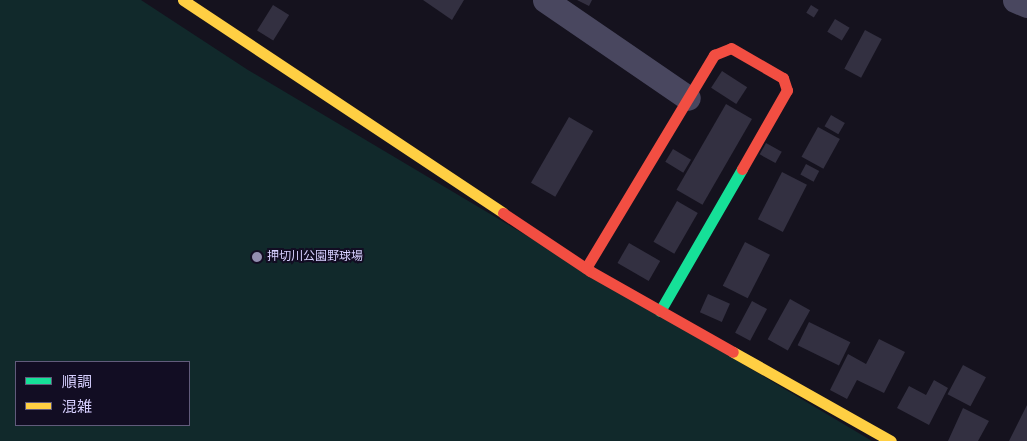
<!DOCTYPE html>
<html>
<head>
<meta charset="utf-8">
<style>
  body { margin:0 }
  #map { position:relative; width:1027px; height:441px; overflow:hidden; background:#15121e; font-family:"Fira Sans Condensed","Noto Sans JP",sans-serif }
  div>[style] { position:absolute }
  .green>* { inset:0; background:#11292b }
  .building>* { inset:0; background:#333041; transform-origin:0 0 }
  .street>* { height:25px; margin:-12.5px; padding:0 12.5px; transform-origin:12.5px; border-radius:12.5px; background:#49475f }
  .fast>* { height:11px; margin:-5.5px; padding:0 5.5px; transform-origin:5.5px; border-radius:5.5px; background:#16e098 }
  .slow>* { height:11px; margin:-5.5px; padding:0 5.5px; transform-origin:5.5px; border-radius:5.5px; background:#ffcf43 }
  .jam>* { height:11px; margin:-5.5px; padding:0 5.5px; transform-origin:5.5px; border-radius:5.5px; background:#f24e42 }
  .dots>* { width:14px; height:14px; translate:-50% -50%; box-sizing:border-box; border:2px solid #120d23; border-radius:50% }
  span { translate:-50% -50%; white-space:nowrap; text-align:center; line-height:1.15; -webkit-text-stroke:4px #120d23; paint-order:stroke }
  .poi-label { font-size:12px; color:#d7d0ff }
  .left { translate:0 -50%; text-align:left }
  .legend { position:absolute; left:15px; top:361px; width:175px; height:65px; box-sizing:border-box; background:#120d23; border:1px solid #615b7b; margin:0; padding:6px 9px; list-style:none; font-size:15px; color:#d7d0ff }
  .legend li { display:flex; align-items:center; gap:10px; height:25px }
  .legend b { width:25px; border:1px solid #615b7b }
</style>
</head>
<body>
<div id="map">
  <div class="green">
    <i style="clip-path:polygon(evenodd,0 0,141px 0,248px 70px,872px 441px,0 441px,0 0,16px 362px,189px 362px,189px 425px,16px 425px,16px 362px)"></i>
  </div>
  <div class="building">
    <i style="clip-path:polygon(423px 0,464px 0,452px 20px)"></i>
    <i style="clip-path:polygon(577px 0,592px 0,589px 6px)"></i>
    <i style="left:273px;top:5px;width:19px;height:30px;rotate:32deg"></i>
    <i style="left:811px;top:5px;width:9px;height:9px;rotate:32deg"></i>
    <i style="left:835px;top:19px;width:17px;height:15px;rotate:31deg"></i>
    <i style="left:865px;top:30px;width:19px;height:44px;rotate:28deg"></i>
    <i style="left:722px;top:71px;width:30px;height:20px;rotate:33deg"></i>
    <i style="left:726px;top:104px;width:30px;height:99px;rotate:30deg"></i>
    <i style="left:831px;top:115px;width:16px;height:13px;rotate:30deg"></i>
    <i style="left:569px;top:117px;width:28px;height:76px;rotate:30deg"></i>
    <i style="left:818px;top:127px;width:25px;height:34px;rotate:29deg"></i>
    <i style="left:766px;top:143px;width:18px;height:13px;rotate:29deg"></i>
    <i style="left:673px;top:149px;width:21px;height:15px;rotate:31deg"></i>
    <i style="left:806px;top:164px;width:15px;height:12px;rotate:28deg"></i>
    <i style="left:782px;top:172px;width:28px;height:53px;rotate:27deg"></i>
    <i style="left:677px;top:201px;width:24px;height:47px;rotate:30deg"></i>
    <i style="left:745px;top:242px;width:28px;height:49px;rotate:27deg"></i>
    <i style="left:629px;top:243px;width:36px;height:23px;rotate:30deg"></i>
    <i style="left:708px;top:294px;width:24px;height:20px;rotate:24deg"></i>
    <i style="left:790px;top:299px;width:23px;height:46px;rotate:29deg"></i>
    <i style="left:752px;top:301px;width:17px;height:36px;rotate:28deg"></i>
    <i style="left:809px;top:322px;width:46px;height:26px;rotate:26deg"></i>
    <i style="clip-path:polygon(879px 339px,905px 352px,884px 393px,857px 380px,847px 399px,830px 390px,848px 354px,866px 364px)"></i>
    <i style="left:963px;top:365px;width:26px;height:33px;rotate:28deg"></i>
    <i style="clip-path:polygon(934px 380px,948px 388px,929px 425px,897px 408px,909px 386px,926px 395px)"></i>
    <i style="clip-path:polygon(1027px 405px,1027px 441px,1009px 441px)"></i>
    <i style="clip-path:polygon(963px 408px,989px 421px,978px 441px,948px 441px)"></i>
  </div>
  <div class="street">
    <i style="left:545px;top:0;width:173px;rotate:34.4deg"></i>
    <i style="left:1015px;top:0;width:13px;rotate:23deg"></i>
  </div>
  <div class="fast">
    <i style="left:660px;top:311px;width:164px;rotate:-60deg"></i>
  </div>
  <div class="slow">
    <i style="left:183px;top:0;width:384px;rotate:33.6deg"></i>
    <i style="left:733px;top:352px;width:181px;rotate:29.4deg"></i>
  </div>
  <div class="jam">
    <i style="left:503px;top:213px;width:105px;rotate:33.7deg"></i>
    <i style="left:590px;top:271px;width:164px;rotate:29.5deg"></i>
    <i style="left:586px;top:268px;width:249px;rotate:-59deg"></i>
    <i style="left:714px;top:55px;width:18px;rotate:-22deg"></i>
    <i style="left:731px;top:48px;width:60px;rotate:30deg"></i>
    <i style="left:783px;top:78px;width:13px;rotate:72deg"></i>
    <i style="left:787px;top:90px;width:91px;rotate:119.7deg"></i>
  </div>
  <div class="dots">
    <i style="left:257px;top:257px;background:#938eb0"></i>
  </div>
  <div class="poi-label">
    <span class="left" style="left:267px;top:257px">押切川公園野球場</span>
  </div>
  <ul class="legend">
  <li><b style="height:6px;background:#16e098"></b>順調</li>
  <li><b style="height:6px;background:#ffcf43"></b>混雑</li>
  </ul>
</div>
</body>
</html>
